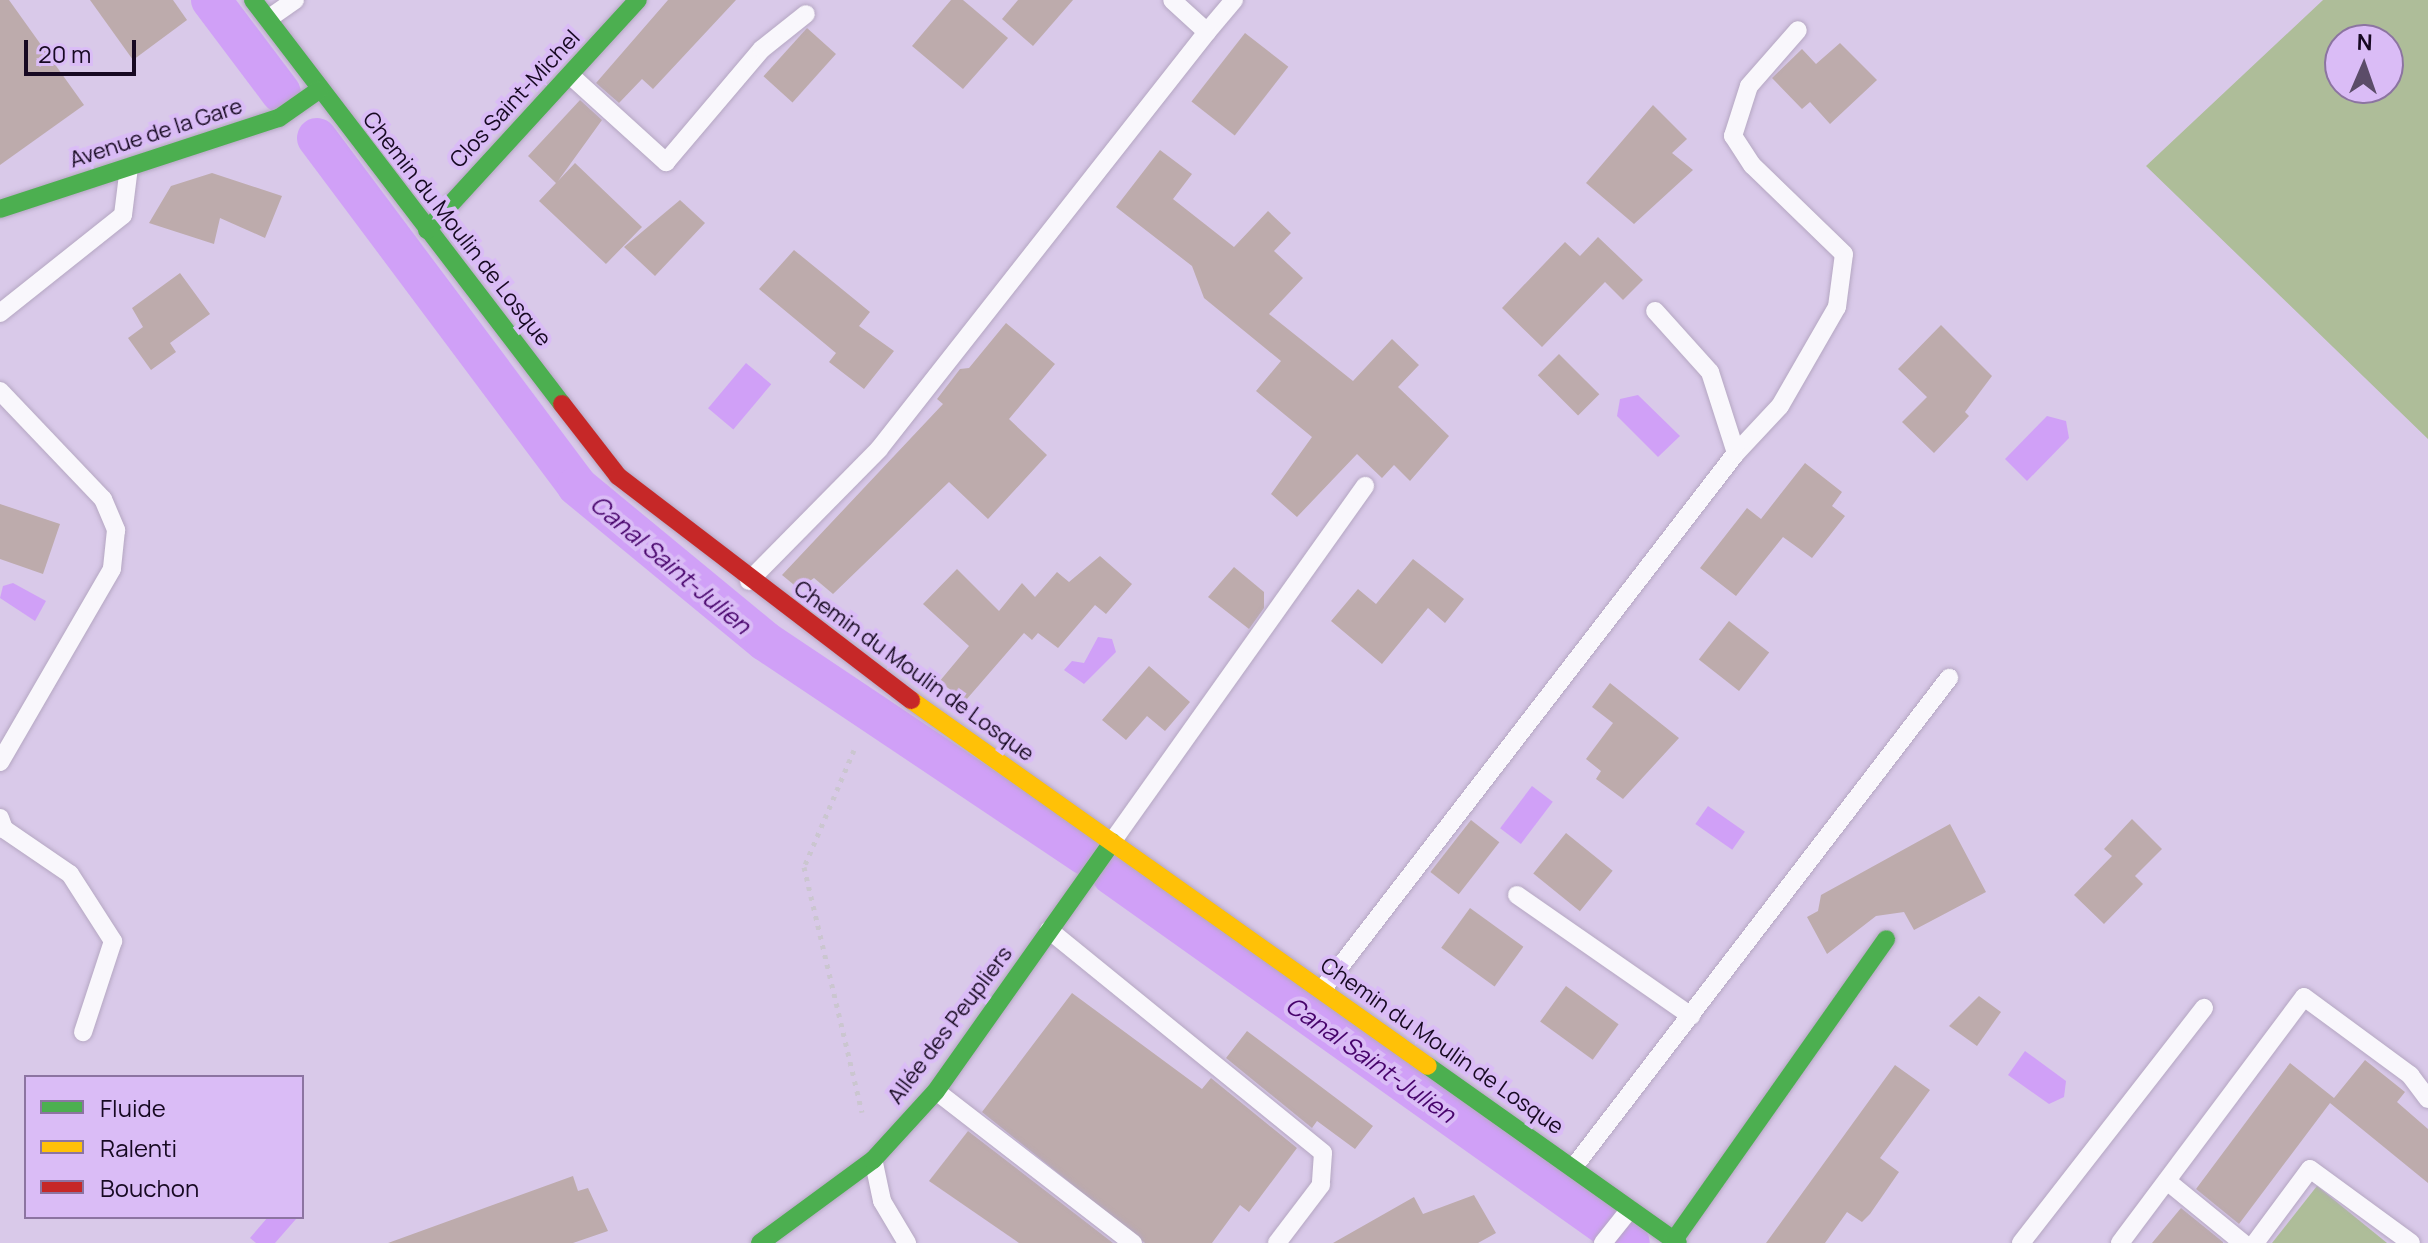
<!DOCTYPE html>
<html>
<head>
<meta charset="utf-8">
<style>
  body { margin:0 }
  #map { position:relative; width:2428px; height:1243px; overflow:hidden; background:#d9c9e9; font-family:Manrope,sans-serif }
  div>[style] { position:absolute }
  .green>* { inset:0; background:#aebd99 }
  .water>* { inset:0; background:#d0a0f7; transform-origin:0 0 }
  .canal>* { height:40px; margin:-20px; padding:0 20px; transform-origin:20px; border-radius:20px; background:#d0a0f7 }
  .building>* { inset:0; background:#bdabac; transform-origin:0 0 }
  .path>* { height:5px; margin-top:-2.5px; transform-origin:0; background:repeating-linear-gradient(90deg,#cbc6d0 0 4px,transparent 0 10px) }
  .roads { filter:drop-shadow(0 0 2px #b5a7c2) drop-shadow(0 0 2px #b5a7c2) }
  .lane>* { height:18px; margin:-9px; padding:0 9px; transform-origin:9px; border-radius:9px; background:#f9f7fc }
  .fast>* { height:18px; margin:-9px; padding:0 9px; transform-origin:9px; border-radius:9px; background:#4caf50 }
  .slow>* { height:18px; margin:-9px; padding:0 9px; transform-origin:9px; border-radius:9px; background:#ffc107 }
  .jam>* { height:18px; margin:-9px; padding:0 9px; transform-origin:9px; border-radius:9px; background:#c62828 }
  span { translate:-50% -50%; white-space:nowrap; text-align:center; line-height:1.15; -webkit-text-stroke:8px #dabcf6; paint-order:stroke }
  .street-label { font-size:22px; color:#170922 }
  .water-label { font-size:24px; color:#47036b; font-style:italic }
  .legend { position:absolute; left:24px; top:1075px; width:280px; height:144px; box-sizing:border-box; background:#dabcf6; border:2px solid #8c74a1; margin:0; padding:10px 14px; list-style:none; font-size:24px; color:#170922 }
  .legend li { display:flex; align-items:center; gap:16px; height:40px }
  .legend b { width:40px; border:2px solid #8c74a1 }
  .north { position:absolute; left:2324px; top:24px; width:80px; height:80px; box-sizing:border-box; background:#dabcf6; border:2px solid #8c74a1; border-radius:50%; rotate:2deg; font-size:22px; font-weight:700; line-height:32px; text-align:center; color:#170922 }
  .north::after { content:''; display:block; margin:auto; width:28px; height:36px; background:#5b4c68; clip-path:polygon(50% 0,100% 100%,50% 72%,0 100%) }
  .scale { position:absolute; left:24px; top:40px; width:112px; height:36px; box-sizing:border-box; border:4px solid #170922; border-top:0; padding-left:10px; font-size:24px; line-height:28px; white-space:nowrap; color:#170922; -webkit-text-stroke:6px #dabcf6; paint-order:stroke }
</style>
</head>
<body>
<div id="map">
  <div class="green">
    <i style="clip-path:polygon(evenodd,2323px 0,2428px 0,2428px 439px,2146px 166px,2323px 0,2340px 40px,2388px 40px,2388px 88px,2340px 88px,2340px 40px)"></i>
    <i style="clip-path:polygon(2317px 1186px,2387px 1243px,2272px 1243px)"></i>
  </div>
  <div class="water">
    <i style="left:746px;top:363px;width:33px;height:59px;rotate:40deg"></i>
    <i style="clip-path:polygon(1638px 395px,1680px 436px,1658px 457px,1617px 416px,1620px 399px)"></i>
    <i style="clip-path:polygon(2047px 416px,2066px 421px,2069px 438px,2027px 481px,2005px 459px)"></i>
    <i style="clip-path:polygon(13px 583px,46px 601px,35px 621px,0 598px,3px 586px)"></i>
    <i style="clip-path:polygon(1098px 637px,1112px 639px,1116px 652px,1084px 684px,1064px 670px,1072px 661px,1084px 663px)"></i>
    <i style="left:1532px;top:786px;width:26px;height:53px;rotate:37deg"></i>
    <i style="left:1708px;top:806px;width:45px;height:22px;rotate:35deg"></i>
    <i style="clip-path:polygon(2025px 1051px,2066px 1081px,2064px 1097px,2049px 1104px,2008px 1075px)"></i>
    <i style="clip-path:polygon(268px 1217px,295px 1217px,296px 1219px,275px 1243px,256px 1243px,250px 1238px)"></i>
  </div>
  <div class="canal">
    <i style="left:211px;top:0;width:116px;rotate:53deg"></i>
    <i style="left:317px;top:138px;width:434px;rotate:53.2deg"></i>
    <i style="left:577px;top:486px;width:244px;rotate:39.5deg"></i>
    <i style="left:765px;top:641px;width:386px;rotate:33.8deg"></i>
    <i style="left:1112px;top:875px;width:635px;rotate:35.39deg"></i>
  </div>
  <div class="building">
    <i style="clip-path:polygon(0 0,9px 0,84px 105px,0 165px)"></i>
    <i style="clip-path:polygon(90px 0,173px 0,187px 20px,133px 60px)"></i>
    <i style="clip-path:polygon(668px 0,736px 0,653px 89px,642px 79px,619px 103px,596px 83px)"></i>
    <i style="clip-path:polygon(951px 0,963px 0,1008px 38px,963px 89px,912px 46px)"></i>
    <i style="clip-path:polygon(1018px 0,1073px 0,1033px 46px,1002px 19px)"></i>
    <i style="left:807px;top:28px;width:39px;height:65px;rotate:42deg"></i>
    <i style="left:1245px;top:33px;width:55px;height:87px;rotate:38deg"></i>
    <i style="clip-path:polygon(1840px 43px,1877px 80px,1830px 124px,1810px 102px,1802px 109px,1772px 78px,1802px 49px,1816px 64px)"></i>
    <i style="clip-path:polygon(580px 100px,602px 120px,558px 181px,575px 163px,642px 227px,606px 264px,539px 201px,556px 183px,528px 156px)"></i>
    <i style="clip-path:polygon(1653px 105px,1687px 139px,1672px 153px,1693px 170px,1634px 224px,1586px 183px)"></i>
    <i style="clip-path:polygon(1160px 150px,1192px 174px,1173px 199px,1234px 247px,1268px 211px,1291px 233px,1274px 251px,1303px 278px,1269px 314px,1353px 381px,1392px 339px,1419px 365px,1398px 387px,1449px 436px,1410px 481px,1394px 465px,1382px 478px,1357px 454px,1297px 517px,1271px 494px,1312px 437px,1256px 391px,1281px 361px,1204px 298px,1192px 266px,1116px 207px)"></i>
    <i style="clip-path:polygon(212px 173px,282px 196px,265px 238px,220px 218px,214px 244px,149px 223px,171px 186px)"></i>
    <i style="clip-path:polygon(680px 200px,705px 223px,655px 276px,624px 247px)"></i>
    <i style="clip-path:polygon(1598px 237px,1643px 280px,1623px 300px,1605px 282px,1542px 347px,1502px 308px,1565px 242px,1580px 256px)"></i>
    <i style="clip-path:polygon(794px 250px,870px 312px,859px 326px,894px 351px,864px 389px,829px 362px,836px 353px,759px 289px)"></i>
    <i style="clip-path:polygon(180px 273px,210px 314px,170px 343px,176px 352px,151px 370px,128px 338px,143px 327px,132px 308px)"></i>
    <i style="clip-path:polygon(1006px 323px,1055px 364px,1009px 419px,1047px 455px,988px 519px,949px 482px,833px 594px,814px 578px,799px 589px,782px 575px,943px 404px,937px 399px,960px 369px,969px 368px)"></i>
    <i style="clip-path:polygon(1941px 325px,1992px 376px,1965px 412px,1969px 416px,1934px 453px,1902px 422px,1927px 397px,1898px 369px)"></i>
    <i style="left:1559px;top:354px;width:57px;height:30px;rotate:45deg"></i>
    <i style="clip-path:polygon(1805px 463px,1842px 492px,1832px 506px,1845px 516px,1812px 558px,1783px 537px,1736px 596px,1700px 568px,1747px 508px,1761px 519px)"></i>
    <i style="clip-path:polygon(0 504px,60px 524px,43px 574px,0 559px)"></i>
    <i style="clip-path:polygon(1100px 556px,1132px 584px,1106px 614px,1095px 605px,1058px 648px,1038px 633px,1032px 640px,1024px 633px,966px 700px,939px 682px,969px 646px,923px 604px,957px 569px,999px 611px,1022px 583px,1035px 597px,1057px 572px,1069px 582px)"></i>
    <i style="clip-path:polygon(1413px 559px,1464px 599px,1445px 623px,1428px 608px,1382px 664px,1331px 621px,1358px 589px,1376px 604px)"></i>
    <i style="clip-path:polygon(1234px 567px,1264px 592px,1264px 608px,1249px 629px,1208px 597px)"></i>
    <i style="left:1729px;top:621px;width:51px;height:49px;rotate:38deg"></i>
    <i style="clip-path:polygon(1149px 666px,1190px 702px,1165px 731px,1147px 716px,1126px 740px,1102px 720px)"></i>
    <i style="clip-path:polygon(1610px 683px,1679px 738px,1623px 799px,1596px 779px,1601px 771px,1586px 759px,1613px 723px,1592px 707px)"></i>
    <i style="clip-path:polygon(2132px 819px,2162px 849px,2135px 876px,2143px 884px,2104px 924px,2074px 895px,2112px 856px,2104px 849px)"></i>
    <i style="left:1471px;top:820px;width:36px;height:66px;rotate:38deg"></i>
    <i style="clip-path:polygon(1950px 824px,1986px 892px,1914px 930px,1904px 912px,1876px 916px,1827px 954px,1807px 917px,1818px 911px,1821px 895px)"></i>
    <i style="left:1566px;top:833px;width:60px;height:52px;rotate:39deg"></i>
    <i style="left:1470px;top:908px;width:66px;height:49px;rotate:36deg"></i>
    <i style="left:1566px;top:986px;width:65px;height:44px;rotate:36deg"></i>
    <i style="clip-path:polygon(1072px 993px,1202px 1089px,1211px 1078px,1297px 1148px,1249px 1212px,1240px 1205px,1212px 1243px,1145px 1243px,982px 1112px)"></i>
    <i style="clip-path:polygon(1979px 996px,2001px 1012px,1977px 1046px,1949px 1026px)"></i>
    <i style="clip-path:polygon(1247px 1031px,1373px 1126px,1355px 1149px,1317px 1121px,1312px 1128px,1226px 1058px)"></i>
    <i style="clip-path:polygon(2365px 1060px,2405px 1092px,2397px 1102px,2428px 1129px,2428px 1183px,2330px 1103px,2239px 1224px,2196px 1189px,2290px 1063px,2334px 1098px)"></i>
    <i style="clip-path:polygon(1895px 1065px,1930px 1090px,1880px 1158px,1899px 1172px,1870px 1214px,1862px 1222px,1847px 1212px,1825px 1243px,1766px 1243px)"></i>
    <i style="clip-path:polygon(968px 1131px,1113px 1243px,1019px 1243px,929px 1181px)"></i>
    <i style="clip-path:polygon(573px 1176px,578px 1191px,588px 1188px,608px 1231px,573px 1243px,388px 1243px)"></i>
    <i style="clip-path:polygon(1474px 1195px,1496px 1233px,1478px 1243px,1333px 1243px,1414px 1197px,1423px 1214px)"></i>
    <i style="clip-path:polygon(2181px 1208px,2223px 1242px,2223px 1243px,2152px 1243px)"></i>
  </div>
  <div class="path">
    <i style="left:854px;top:750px;width:127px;rotate:113.1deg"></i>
    <i style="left:804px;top:867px;width:252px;rotate:76.7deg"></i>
  </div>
  <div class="roads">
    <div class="lane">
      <i style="left:268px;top:19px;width:33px;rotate:-35deg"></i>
      <i style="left:1207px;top:32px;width:42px;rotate:-49.8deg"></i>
      <i style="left:570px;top:75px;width:130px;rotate:42.2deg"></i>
      <i style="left:666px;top:162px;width:148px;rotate:-49.7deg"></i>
      <i style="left:762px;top:49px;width:56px;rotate:-38.5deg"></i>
      <i style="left:0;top:313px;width:157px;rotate:-38.5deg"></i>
      <i style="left:123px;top:215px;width:48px;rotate:-82.9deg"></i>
      <i style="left:0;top:391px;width:149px;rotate:46.4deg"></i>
      <i style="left:103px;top:499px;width:34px;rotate:67deg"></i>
      <i style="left:116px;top:530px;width:39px;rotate:96deg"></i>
      <i style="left:112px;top:569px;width:223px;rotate:120.1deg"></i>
      <i style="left:1736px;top:453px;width:64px;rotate:-46.9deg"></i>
      <i style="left:1780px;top:406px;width:114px;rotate:-60.1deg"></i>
      <i style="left:1837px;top:307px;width:53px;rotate:-82.5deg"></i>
      <i style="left:1844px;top:254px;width:128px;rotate:-135.9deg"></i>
      <i style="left:1752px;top:165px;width:35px;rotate:-123deg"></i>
      <i style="left:1733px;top:136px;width:52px;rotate:-72.3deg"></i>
      <i style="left:1749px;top:86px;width:74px;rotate:-48.8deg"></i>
      <i style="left:749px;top:581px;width:185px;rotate:-45.4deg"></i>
      <i style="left:879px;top:449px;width:531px;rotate:-51.81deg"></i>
      <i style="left:1207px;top:32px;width:47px;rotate:-137.6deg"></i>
      <i style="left:0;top:818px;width:12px;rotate:70deg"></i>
      <i style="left:4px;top:829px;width:80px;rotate:34.3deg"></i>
      <i style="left:70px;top:874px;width:80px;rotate:57.3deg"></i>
      <i style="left:113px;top:941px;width:96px;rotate:108.2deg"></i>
      <i style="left:1112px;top:842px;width:437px;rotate:-54.6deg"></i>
      <i style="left:1517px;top:895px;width:212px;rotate:34.8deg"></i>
      <i style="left:1049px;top:930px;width:353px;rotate:39.1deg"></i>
      <i style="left:1323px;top:1153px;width:32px;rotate:94deg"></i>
      <i style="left:1321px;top:1185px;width:73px;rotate:127.2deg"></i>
      <i style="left:1322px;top:990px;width:678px;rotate:-52.37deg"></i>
      <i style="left:1736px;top:453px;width:85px;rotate:-107.8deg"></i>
      <i style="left:1710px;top:372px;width:82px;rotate:-132deg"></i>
      <i style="left:936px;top:1091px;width:249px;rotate:37.7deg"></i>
      <i style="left:874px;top:1163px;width:39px;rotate:78deg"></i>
      <i style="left:882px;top:1201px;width:49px;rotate:59.2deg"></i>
      <i style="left:1573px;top:1168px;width:618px;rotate:-52.5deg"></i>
      <i style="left:2167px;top:1181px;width:98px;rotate:39.2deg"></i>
      <i style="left:1603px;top:1243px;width:43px;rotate:-51.5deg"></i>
      <i style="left:2021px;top:1243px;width:298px;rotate:-52.1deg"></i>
      <i style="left:2120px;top:1243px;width:307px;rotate:-53.2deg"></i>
      <i style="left:2304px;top:997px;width:132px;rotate:36.3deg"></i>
      <i style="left:2410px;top:1075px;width:30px;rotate:53deg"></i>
      <i style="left:2255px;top:1243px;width:92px;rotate:-53.4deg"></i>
      <i style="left:2310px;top:1169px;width:125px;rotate:36.2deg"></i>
    </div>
    <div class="fast">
      <i style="left:253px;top:0;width:509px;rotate:52.59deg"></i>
      <i style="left:0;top:209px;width:293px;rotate:-18.1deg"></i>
      <i style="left:279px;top:118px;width:49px;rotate:-35deg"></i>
      <i style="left:427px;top:230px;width:312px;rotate:-47.5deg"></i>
      <i style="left:1428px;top:1066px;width:306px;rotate:35.3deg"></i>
      <i style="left:1674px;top:1240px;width:368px;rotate:-54.8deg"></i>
      <i style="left:760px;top:1243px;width:140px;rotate:-36.3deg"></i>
      <i style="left:873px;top:1160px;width:93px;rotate:-47.6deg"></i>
      <i style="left:936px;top:1091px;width:305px;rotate:-54.7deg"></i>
    </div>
    <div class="slow">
      <i style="left:911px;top:700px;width:633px;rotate:35.3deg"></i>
    </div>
    <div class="jam">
      <i style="left:562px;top:404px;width:91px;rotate:52.1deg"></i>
      <i style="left:618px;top:476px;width:369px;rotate:37.4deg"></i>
    </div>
  </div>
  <div class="street-label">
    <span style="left:515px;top:99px;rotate:-47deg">Clos Saint-Michel</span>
    <span style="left:156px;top:133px;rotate:-18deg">Avenue de la Gare</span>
    <span style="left:457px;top:229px;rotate:52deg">Chemin du Moulin de Losque</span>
    <span style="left:914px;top:671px;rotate:36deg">Chemin du Moulin de Losque</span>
    <span style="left:950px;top:1025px;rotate:-53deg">Allée des Peupliers</span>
    <span style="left:1442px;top:1046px;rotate:35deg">Chemin du Moulin de Losque</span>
  </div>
  <div class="water-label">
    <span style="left:671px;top:564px;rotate:40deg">Canal Saint-Julien</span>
    <span style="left:1371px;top:1059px;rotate:35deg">Canal Saint-Julien</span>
  </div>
  <ul class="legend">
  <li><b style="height:10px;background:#4caf50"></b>Fluide</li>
  <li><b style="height:10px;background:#ffc107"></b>Ralenti</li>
  <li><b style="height:10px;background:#c62828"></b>Bouchon</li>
  </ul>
  <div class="north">N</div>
  <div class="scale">20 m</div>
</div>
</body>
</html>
